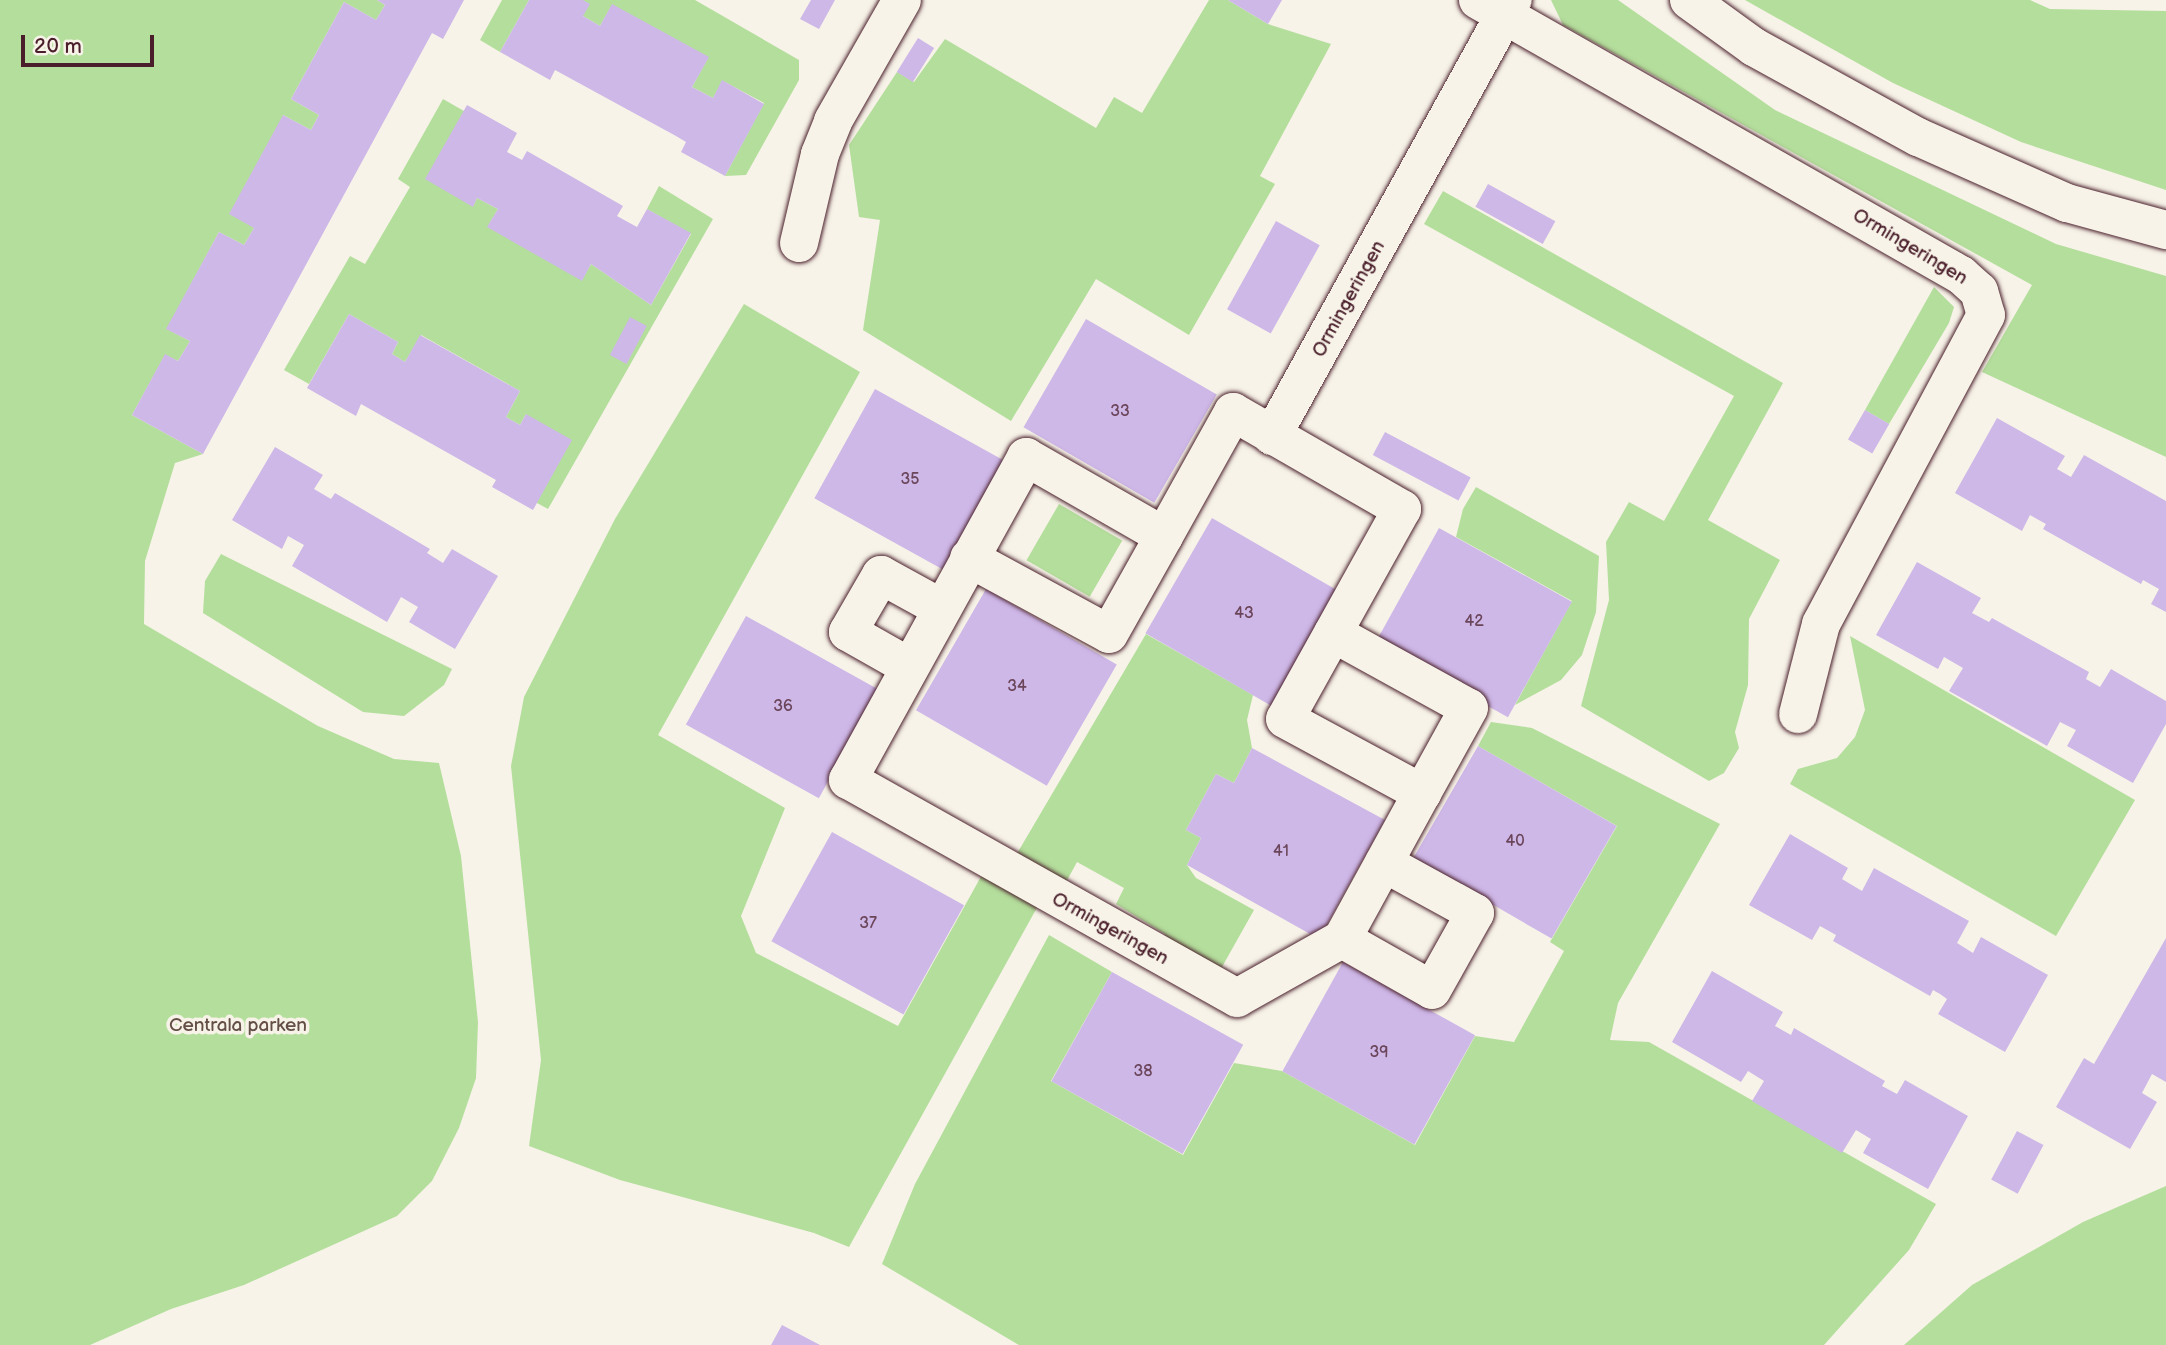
<!DOCTYPE html>
<html>
<head>
<meta charset="utf-8">
<style>
  body { margin:0 }
  #map { position:relative; width:2166px; height:1345px; overflow:hidden; background:#f7f3e8; font-family:"Balsamiq Sans",sans-serif }
  div>[style] { position:absolute }
  .green>* { inset:0; background:#b4de9c; transform-origin:0 0 }
  .building>* { inset:0; background:#ceb8e8; transform-origin:0 0 }
  .roads { filter:drop-shadow(0 0 2px #4a1f2b) drop-shadow(0 0 2px #4a1f2b) }
  .minor>* { height:38px; margin:-19px; padding:0 19px; transform-origin:19px; border-radius:19px; background:#f7f3e8 }
  .tertiary>* { height:38px; margin:-19px; padding:0 19px; transform-origin:19px; border-radius:19px; background:#f7f3e8 }
  span { translate:-50% -50%; white-space:nowrap; text-align:center; line-height:1.15; -webkit-text-stroke:7px #f7f3e8; paint-order:stroke }
  .number-label { font-size:16px; color:#6b455a }
  .number-label span { -webkit-text-stroke-width:0 }
  .street-label { font-size:19px; color:#4a1f2b }
  .park-label { font-size:19px; color:#644f47 }
  .scale { position:absolute; left:21px; top:35px; width:133px; height:32px; box-sizing:border-box; border:4px solid #4a1f2b; border-top:0; padding-left:9px; font-size:21px; line-height:24px; white-space:nowrap; color:#4a1f2b; -webkit-text-stroke:5px #f7f3e8; paint-order:stroke }
</style>
</head>
<body>
<div id="map">
  <div class="green">
    <i style="clip-path:polygon(0 0,377px 0,385px 5px,376px 20px,344px 2px,291px 99px,319px 115px,311px 130px,283px 115px,254px 228px,244px 245px,219px 232px,167px 329px,190px 341px,178px 361px,165px 355px,132px 415px,203px 454px,175px 463px,145px 561px,144px 624px,318px 726px,394px 759px,439px 763px,461px 856px,478px 1022px,476px 1078px,459px 1128px,432px 1181px,397px 1216px,244px 1285px,171px 1309px,90px 1345px,0 1345px)"></i>
    <i style="clip-path:polygon(502px 0,529px 0,500px 52px,480px 40px)"></i>
    <i style="clip-path:polygon(583px 0,695px 0,799px 60px,799px 80px,746px 175px,725px 176px,764px 103px,723px 81px,713px 98px,692px 87px,708px 58px,612px 5px,600px 26px,583px 16px)"></i>
    <i style="clip-path:polygon(1209px 0,1228px 0,1268px 24px,1331px 44px,1260px 176px,1275px 184px,1189px 335px,1096px 279px,1011px 421px,863px 330px,880px 220px,859px 217px,849px 145px,897px 72px,914px 82px,945px 39px,1096px 128px,1114px 97px,1142px 113px)"></i>
    <i style="clip-path:polygon(1551px 0,1618px 0,1775px 110px,2056px 244px,2166px 276px,2166px 457px,1982px 372px,2032px 285px,1563px 25px)"></i>
    <i style="clip-path:polygon(1745px 0,2030px 0,2050px 9px,2166px 11px,2166px 190px,2021px 142px,1893px 83px)"></i>
    <i style="clip-path:polygon(443px 99px,464px 111px,473px 206px,477px 198px,498px 209px,488px 226px,582px 280px,591px 264px,651px 305px,691px 234px,647px 209px,659px 186px,713px 219px,548px 509px,537px 503px,526px 414px,520px 425px,506px 417px,520px 391px,421px 335px,405px 362px,392px 354px,398px 342px,349px 314px,309px 384px,284px 370px,350px 256px,365px 264px,410px 187px,398px 179px)"></i>
    <i style="clip-path:polygon(1443px 191px,1783px 383px,1708px 520px,1780px 560px,1749px 619px,1748px 685px,1735px 732px,1739px 748px,1724px 773px,1709px 781px,1581px 706px,1609px 600px,1606px 542px,1629px 502px,1664px 521px,1734px 396px,1424px 224px)"></i>
    <i style="clip-path:polygon(1934px 287px,1954px 307px,1949px 323px,1889px 424px,1865px 410px)"></i>
    <i style="clip-path:polygon(744px 304px,860px 372px,658px 735px,785px 808px,741px 916px,756px 953px,898px 1026px,983px 873px,1039px 904px,849px 1247px,814px 1233px,620px 1180px,529px 1146px,541px 1060px,511px 766px,524px 697px,615px 519px)"></i>
    <i style="clip-path:polygon(1476px 487px,1599px 556px,1596px 612px,1582px 655px,1561px 680px,1515px 705px,1572px 601px,1456px 537px,1463px 509px)"></i>
    <i style="left:1059px;top:504px;width:73px;height:65px;rotate:30deg"></i>
    <i style="clip-path:polygon(221px 554px,452px 669px,444px 685px,404px 716px,363px 712px,203px 613px,205px 581px)"></i>
    <i style="clip-path:polygon(1146px 634px,1253px 695px,1247px 720px,1252px 748px,1234px 783px,1216px 774px,1186px 830px,1201px 838px,1187px 865px,1196px 878px,1254px 910px,1213px 983px,1156px 951px,1165px 934px,1116px 904px,1124px 888px,1077px 862px,1064px 886px,1015px 857px)"></i>
    <i style="clip-path:polygon(1850px 636px,2135px 800px,2056px 936px,1790px 784px,1798px 769px,1837px 758px,1855px 737px,1865px 710px)"></i>
    <i style="clip-path:polygon(1491px 722px,1532px 728px,1720px 824px,1618px 1003px,1610px 1040px,1649px 1042px,1936px 1204px,1909px 1250px,1824px 1345px,1019px 1345px,882px 1264px,915px 1184px,1049px 935px,1112px 972px,1051px 1081px,1183px 1155px,1234px 1063px,1282px 1071px,1415px 1145px,1475px 1036px,1514px 1042px,1564px 951px,1550px 942px,1617px 826px,1478px 746px)"></i>
    <i style="clip-path:polygon(2166px 1186px,2166px 1345px,1904px 1345px,1972px 1285px,2083px 1222px)"></i>
  </div>
  <div class="building">
    <i style="clip-path:polygon(377px 0,464px 0,443px 39px,432px 33px,203px 454px,132px 415px,165px 354px,178px 361px,190px 341px,166px 329px,219px 232px,244px 245px,254px 228px,229px 214px,283px 115px,311px 130px,319px 115px,291px 99px,344px 2px,376px 20px,385px 5px)"></i>
    <i style="clip-path:polygon(529px 0,583px 0,590px 4px,583px 16px,600px 26px,612px 4px,709px 57px,692px 87px,713px 98px,722px 80px,764px 104px,725px 176px,681px 152px,686px 142px,676px 136px,555px 70px,550px 80px,500px 52px)"></i>
    <i style="clip-path:polygon(811px 0,835px 0,819px 29px,800px 19px)"></i>
    <i style="clip-path:polygon(1228px 0,1282px 0,1268px 24px)"></i>
    <i style="left:918px;top:38px;width:19px;height:40px;rotate:32deg"></i>
    <i style="clip-path:polygon(467px 105px,517px 133px,507px 152px,522px 160px,527px 151px,623px 206px,617px 216px,626px 221px,637px 227px,647px 209px,691px 233px,651px 305px,591px 264px,582px 281px,487px 227px,498px 209px,477px 198px,473px 207px,425px 179px)"></i>
    <i style="left:1488px;top:184px;width:77px;height:26px;rotate:29deg"></i>
    <i style="left:1276px;top:221px;width:50px;height:101px;rotate:29deg"></i>
    <i style="clip-path:polygon(349px 314px,398px 342px,392px 354px,405px 362px,420px 335px,520px 391px,506px 417px,520px 425px,526px 414px,572px 440px,533px 510px,492px 487px,496px 480px,361px 404px,356px 416px,307px 388px)"></i>
    <i style="left:630px;top:317px;width:19px;height:43px;rotate:28deg"></i>
    <i style="left:1086px;top:319px;width:151px;height:125px;rotate:30deg"></i>
    <i style="left:875px;top:389px;width:150px;height:125px;rotate:29deg"></i>
    <i style="left:1865px;top:410px;width:28px;height:34px;rotate:30deg"></i>
    <i style="clip-path:polygon(1997px 418px,2065px 456px,2057px 469px,2071px 477px,2084px 455px,2166px 501px,2166px 612px,2151px 604px,2159px 589px,2143px 580px,2141px 584px,2043px 529px,2046px 524px,2030px 515px,2022px 531px,1955px 493px)"></i>
    <i style="left:1385px;top:432px;width:97px;height:26px;rotate:28deg"></i>
    <i style="clip-path:polygon(275px 447px,323px 475px,314px 489px,331px 499px,335px 493px,430px 549px,427px 553px,443px 563px,452px 549px,498px 576px,455px 649px,409px 622px,418px 607px,401px 597px,387px 622px,292px 566px,304px 545px,288px 536px,282px 549px,232px 520px)"></i>
    <i style="left:1212px;top:518px;width:150px;height:133px;rotate:30deg"></i>
    <i style="left:1439px;top:528px;width:152px;height:132px;rotate:29deg"></i>
    <i style="clip-path:polygon(1917px 562px,1981px 598px,1972px 613px,1989px 622px,1992px 618px,2089px 672px,2086px 679px,2100px 687px,2111px 669px,2166px 701px,2166px 724px,2133px 783px,2067px 746px,2076px 730px,2060px 722px,2047px 746px,1949px 691px,1963px 668px,1944px 657px,1938px 669px,1876px 635px)"></i>
    <i style="left:986px;top:589px;width:151px;height:140px;rotate:30deg"></i>
    <i style="left:746px;top:616px;width:152px;height:124px;rotate:29deg"></i>
    <i style="left:1478px;top:746px;width:160px;height:130px;rotate:30deg"></i>
    <i style="clip-path:polygon(1252px 748px,1385px 820px,1319px 939px,1187px 865px,1201px 838px,1186px 830px,1216px 774px,1234px 783px)"></i>
    <i style="left:832px;top:832px;width:151px;height:125px;rotate:29deg"></i>
    <i style="clip-path:polygon(1790px 834px,1848px 868px,1842px 879px,1862px 891px,1874px 868px,1969px 921px,1957px 943px,1973px 953px,1981px 937px,2048px 975px,2005px 1052px,1938px 1014px,1947px 999px,1940px 994px,1933px 990px,1930px 996px,1833px 941px,1836px 935px,1820px 926px,1812px 940px,1749px 905px)"></i>
    <i style="clip-path:polygon(2166px 938px,2166px 1082px,2152px 1074px,2142px 1093px,2157px 1102px,2130px 1149px,2056px 1107px,2084px 1058px,2094px 1064px)"></i>
    <i style="left:1343px;top:962px;width:151px;height:125px;rotate:29deg"></i>
    <i style="clip-path:polygon(1712px 971px,1783px 1012px,1775px 1026px,1791px 1035px,1794px 1028px,1885px 1081px,1882px 1086px,1897px 1094px,1905px 1080px,1968px 1116px,1928px 1189px,1863px 1153px,1871px 1139px,1856px 1130px,1842px 1153px,1752px 1101px,1764px 1081px,1748px 1071px,1741px 1082px,1672px 1042px)"></i>
    <i style="left:1112px;top:972px;width:150px;height:125px;rotate:29deg"></i>
    <i style="left:2017px;top:1131px;width:30px;height:55px;rotate:28deg"></i>
    <i style="clip-path:polygon(782px 1325px,820px 1345px,771px 1345px)"></i>
  </div>
  <div class="roads">
    <div class="minor">
      <i style="left:1478px;top:0;width:556px;rotate:29.66deg"></i>
      <i style="left:1961px;top:275px;width:24px;rotate:42deg"></i>
      <i style="left:1979px;top:291px;width:25px;rotate:74deg"></i>
      <i style="left:1986px;top:315px;width:350px;rotate:118.1deg"></i>
      <i style="left:1821px;top:624px;width:93px;rotate:104.3deg"></i>
      <i style="left:799px;top:243px;width:91px;rotate:-76.7deg"></i>
      <i style="left:820px;top:154px;width:35px;rotate:-68deg"></i>
      <i style="left:833px;top:121px;width:139px;rotate:-60.3deg"></i>
      <i style="left:1233px;top:412px;width:195px;rotate:29.9deg"></i>
      <i style="left:1402px;top:509px;width:240px;rotate:119.1deg"></i>
      <i style="left:1285px;top:719px;width:156px;rotate:28.4deg"></i>
      <i style="left:1422px;top:793px;width:166px;rotate:118.7deg"></i>
      <i style="left:1342px;top:939px;width:120px;rotate:150.7deg"></i>
      <i style="left:1237px;top:998px;width:446px;rotate:-150.7deg"></i>
      <i style="left:848px;top:780px;width:369px;rotate:-61.1deg"></i>
      <i style="left:1026px;top:457px;width:159px;rotate:29.8deg"></i>
      <i style="left:1164px;top:536px;width:142px;rotate:-60.9deg"></i>
      <i style="left:1272px;top:436px;width:498px;rotate:-61.1deg"></i>
      <i style="left:969px;top:558px;width:159px;rotate:28.5deg"></i>
      <i style="left:1109px;top:634px;width:112px;rotate:-60.7deg"></i>
      <i style="left:1333px;top:633px;width:155px;rotate:28.9deg"></i>
      <i style="left:1469px;top:708px;width:97px;rotate:118.9deg"></i>
      <i style="left:908px;top:666px;width:69px;rotate:-150.5deg"></i>
      <i style="left:848px;top:632px;width:66px;rotate:-59.9deg"></i>
      <i style="left:881px;top:575px;width:68px;rotate:28.8deg"></i>
      <i style="left:1342px;top:939px;width:103px;rotate:29.5deg"></i>
      <i style="left:1432px;top:990px;width:88px;rotate:-60.8deg"></i>
      <i style="left:1475px;top:913px;width:104px;rotate:-151.2deg"></i>
    </div>
    <div class="tertiary">
      <i style="left:1689px;top:0;width:80px;rotate:35.9deg"></i>
      <i style="left:1754px;top:47px;width:187px;rotate:28.8deg"></i>
      <i style="left:1918px;top:137px;width:163px;rotate:23.9deg"></i>
      <i style="left:2067px;top:203px;width:103px;rotate:15.3deg"></i>
    </div>
  </div>
  <div class="number-label">
    <span style="left:1120px;top:412px">33</span>
    <span style="left:910px;top:480px">35</span>
    <span style="left:1244px;top:614px">43</span>
    <span style="left:1474px;top:622px">42</span>
    <span style="left:1017px;top:687px">34</span>
    <span style="left:783px;top:707px">36</span>
    <span style="left:1515px;top:842px">40</span>
    <span style="left:1281px;top:852px">41</span>
    <span style="left:868px;top:924px">37</span>
    <span style="left:1379px;top:1053px">39</span>
    <span style="left:1143px;top:1072px">38</span>
  </div>
  <div class="street-label">
    <span style="left:1910px;top:247px;rotate:31deg">Ormingeringen</span>
    <span style="left:1349px;top:299px;rotate:-61deg">Ormingeringen</span>
    <span style="left:1110px;top:929px;rotate:29deg">Ormingeringen</span>
  </div>
  <div class="park-label">
    <span style="left:238px;top:1026px">Centrala parken</span>
  </div>
  <div class="scale">20 m</div>
</div>
</body>
</html>
